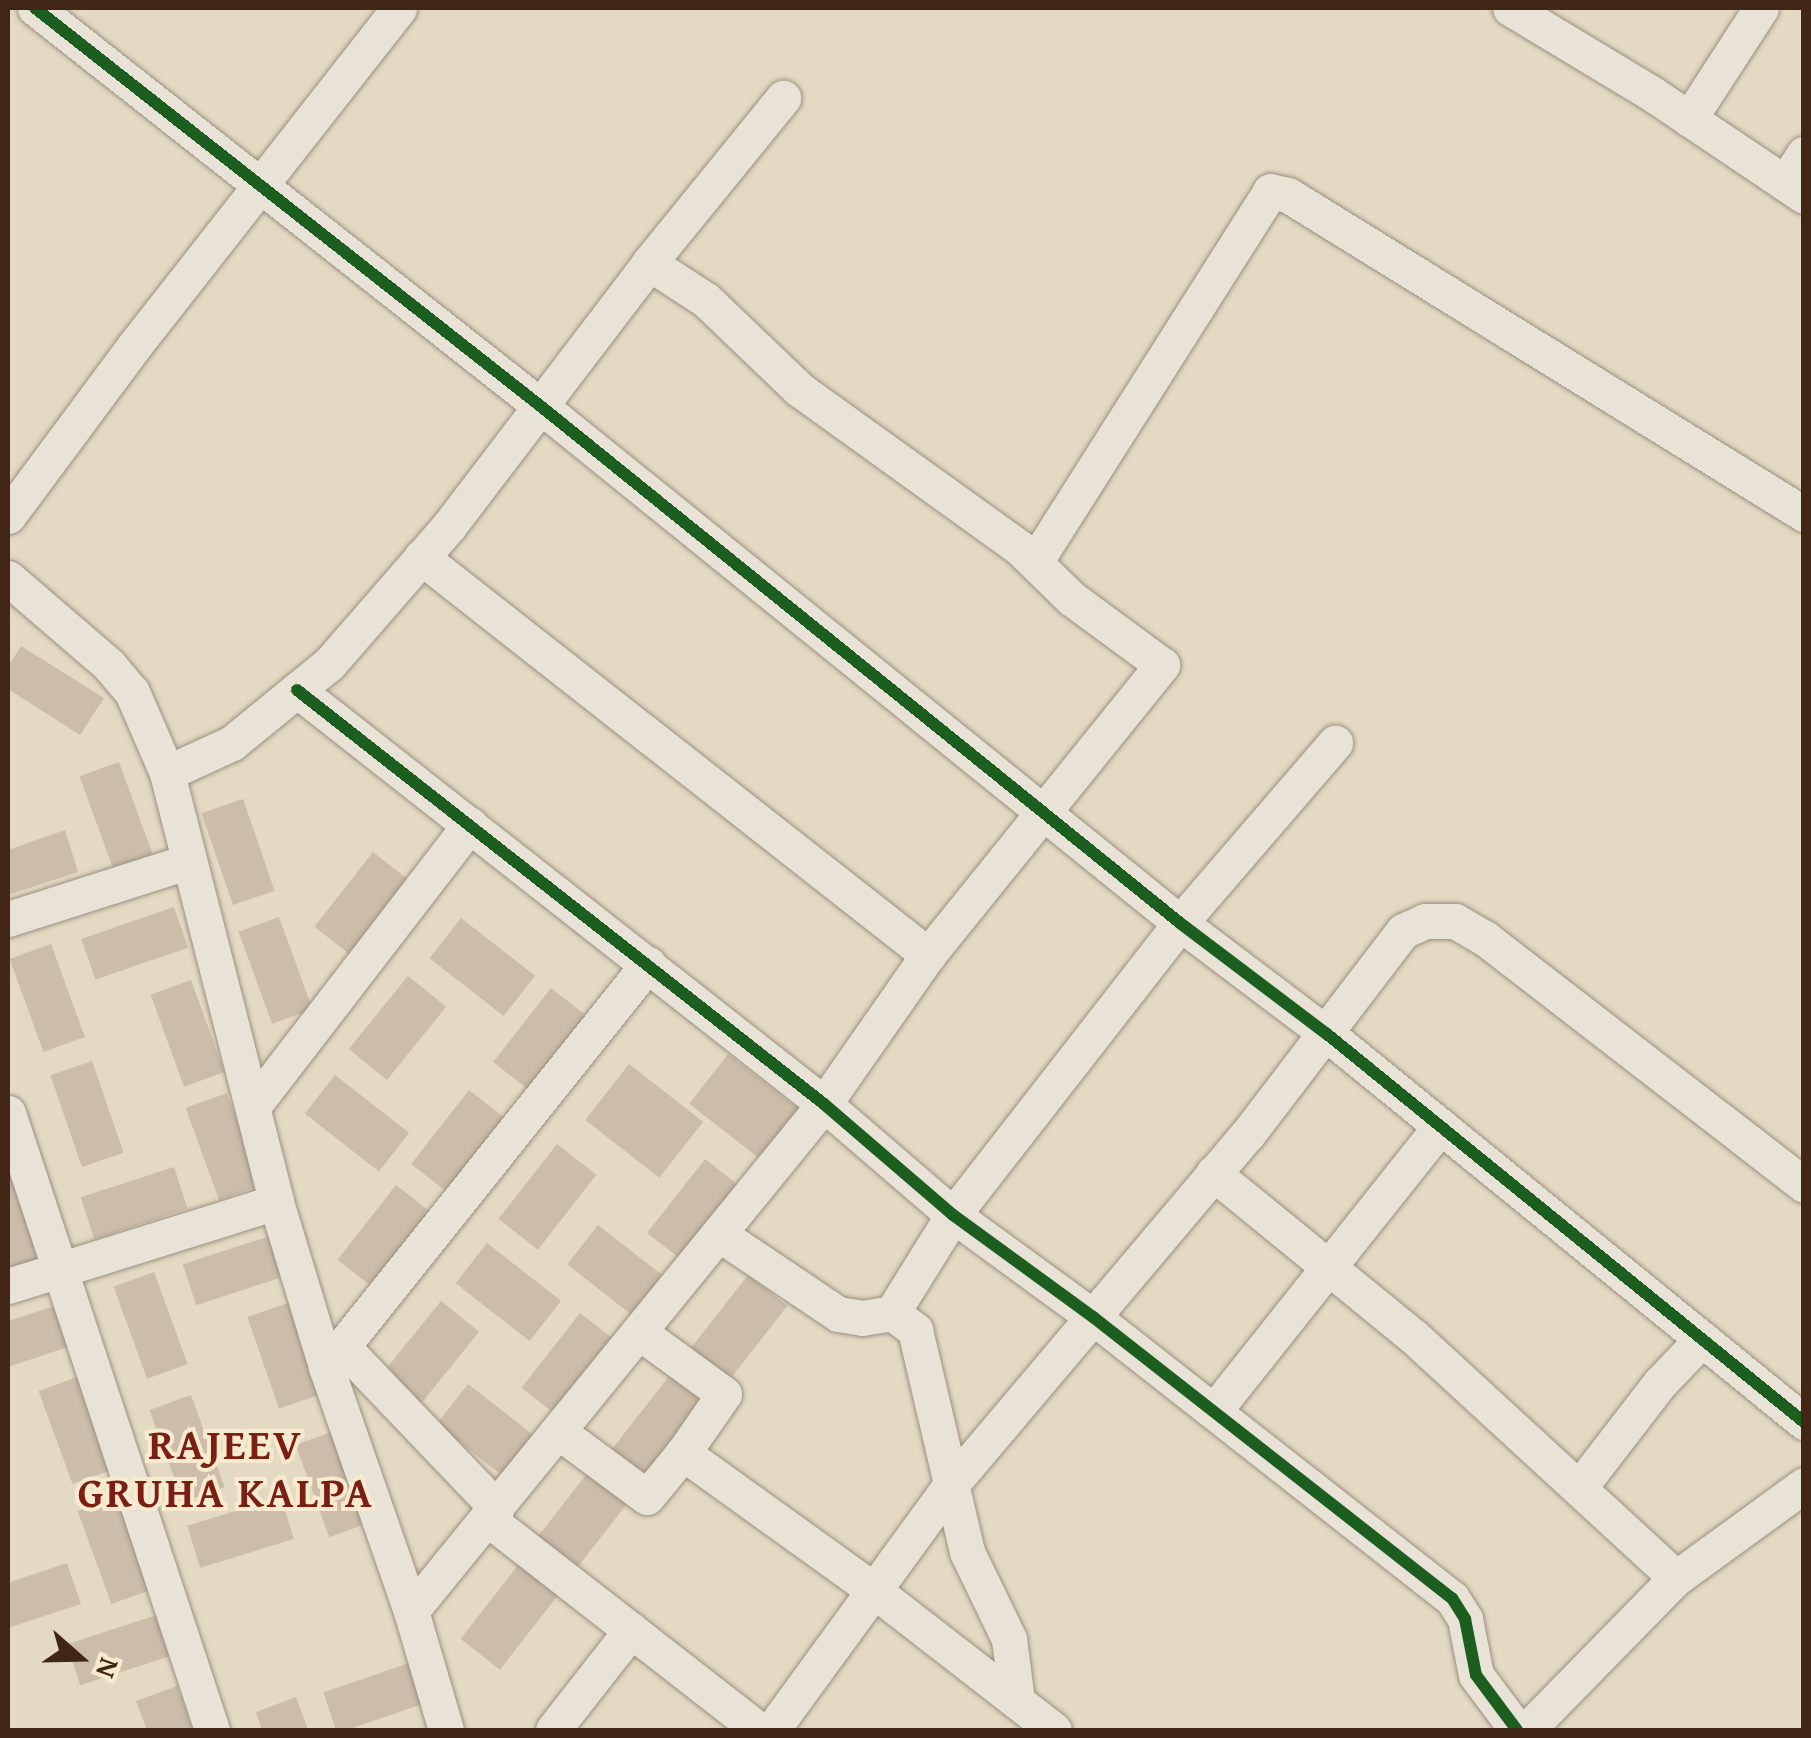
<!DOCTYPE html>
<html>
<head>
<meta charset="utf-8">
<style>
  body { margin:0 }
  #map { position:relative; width:1811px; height:1738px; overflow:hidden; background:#e4d9c2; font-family:"Gentium Book Plus",serif }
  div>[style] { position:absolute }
  .building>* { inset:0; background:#ccbcaa; transform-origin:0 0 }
  .roads { filter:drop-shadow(0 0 2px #9a9081) drop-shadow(0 0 2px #9a9081) }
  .minor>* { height:35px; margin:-17.5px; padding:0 17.5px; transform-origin:17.5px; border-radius:17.5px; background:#e9e3d7 }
  .cycleway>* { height:12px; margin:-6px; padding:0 6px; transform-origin:6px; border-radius:6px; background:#1b5e20 }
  span { translate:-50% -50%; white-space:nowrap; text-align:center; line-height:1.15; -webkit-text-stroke:8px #f7eace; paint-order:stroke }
  .district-label { font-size:42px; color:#7a1f14; font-weight:700; letter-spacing:2.5px }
  .frame { position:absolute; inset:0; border:10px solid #412515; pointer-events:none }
  .north { position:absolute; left:30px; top:1608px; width:100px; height:100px; -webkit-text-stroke:8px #f7eace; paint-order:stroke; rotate:110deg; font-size:28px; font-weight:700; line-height:40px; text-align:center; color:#412515 }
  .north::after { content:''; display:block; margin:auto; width:35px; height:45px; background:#412515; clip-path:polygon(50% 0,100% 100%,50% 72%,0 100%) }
</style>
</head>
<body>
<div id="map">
  <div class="building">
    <i style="clip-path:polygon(21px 646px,104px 698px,80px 735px,8px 689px,8px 667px)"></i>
    <i style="left:119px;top:762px;width:98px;height:42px;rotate:70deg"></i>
    <i style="left:243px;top:799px;width:97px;height:44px;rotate:71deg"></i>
    <i style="clip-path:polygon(65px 830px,78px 872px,8px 895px,8px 850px)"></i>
    <i style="left:373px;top:852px;width:50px;height:95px;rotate:38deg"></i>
    <i style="left:174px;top:907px;width:43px;height:98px;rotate:71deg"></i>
    <i style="left:279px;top:917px;width:98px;height:43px;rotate:70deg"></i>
    <i style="left:461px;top:918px;width:94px;height:51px;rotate:38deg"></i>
    <i style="left:51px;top:944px;width:99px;height:44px;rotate:70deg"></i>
    <i style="left:408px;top:976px;width:49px;height:94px;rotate:39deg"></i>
    <i style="left:191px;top:980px;width:98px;height:43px;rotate:70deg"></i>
    <i style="left:551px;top:988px;width:50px;height:94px;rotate:38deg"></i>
    <i style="left:728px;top:1054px;width:95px;height:63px;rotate:38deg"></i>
    <i style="left:92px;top:1061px;width:97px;height:44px;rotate:71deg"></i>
    <i style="left:629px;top:1064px;width:94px;height:71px;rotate:38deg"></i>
    <i style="left:335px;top:1075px;width:94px;height:49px;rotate:38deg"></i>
    <i style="left:469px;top:1090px;width:50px;height:94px;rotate:38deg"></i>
    <i style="left:227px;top:1093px;width:98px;height:44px;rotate:70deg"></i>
    <i style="left:557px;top:1144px;width:50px;height:95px;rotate:38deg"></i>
    <i style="left:705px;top:1159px;width:50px;height:94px;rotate:38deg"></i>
    <i style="clip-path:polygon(8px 1166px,45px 1257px,8px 1271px)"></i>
    <i style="left:174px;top:1167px;width:44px;height:98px;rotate:72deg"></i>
    <i style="left:396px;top:1185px;width:50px;height:95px;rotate:38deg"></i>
    <i style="left:598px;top:1225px;width:93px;height:50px;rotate:38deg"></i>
    <i style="left:276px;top:1234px;width:43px;height:98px;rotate:72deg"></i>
    <i style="left:487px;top:1243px;width:94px;height:51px;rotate:38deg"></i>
    <i style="left:154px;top:1272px;width:98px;height:43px;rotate:70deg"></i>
    <i style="left:748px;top:1275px;width:50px;height:94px;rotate:38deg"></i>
    <i style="left:441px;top:1301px;width:49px;height:94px;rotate:39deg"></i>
    <i style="left:288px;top:1303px;width:97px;height:43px;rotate:71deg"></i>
    <i style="clip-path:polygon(58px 1305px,71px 1346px,8px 1367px,8px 1321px)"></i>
    <i style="left:580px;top:1313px;width:50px;height:95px;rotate:38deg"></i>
    <i style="left:670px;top:1375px;width:49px;height:94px;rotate:38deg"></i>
    <i style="left:80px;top:1376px;width:99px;height:44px;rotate:70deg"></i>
    <i style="left:468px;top:1384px;width:94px;height:51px;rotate:38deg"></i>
    <i style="left:191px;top:1395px;width:98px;height:44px;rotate:70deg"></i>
    <i style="left:337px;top:1430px;width:98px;height:44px;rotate:70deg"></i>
    <i style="left:593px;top:1466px;width:50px;height:95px;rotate:38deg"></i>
    <i style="left:119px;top:1496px;width:99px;height:44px;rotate:70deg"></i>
    <i style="left:281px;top:1497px;width:44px;height:98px;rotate:73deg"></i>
    <i style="clip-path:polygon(67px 1563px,81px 1604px,8px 1628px,8px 1583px)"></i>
    <i style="left:519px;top:1564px;width:50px;height:95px;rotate:38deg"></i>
    <i style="left:160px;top:1614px;width:43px;height:98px;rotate:72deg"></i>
    <i style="left:415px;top:1661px;width:43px;height:97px;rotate:71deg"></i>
    <i style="clip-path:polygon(177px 1686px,193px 1730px,147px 1730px,136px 1701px)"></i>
    <i style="clip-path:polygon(296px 1697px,308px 1730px,262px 1730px,256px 1712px)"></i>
  </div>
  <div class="roads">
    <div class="minor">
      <i style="left:35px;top:8px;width:647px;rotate:38.22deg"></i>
      <i style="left:543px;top:408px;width:819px;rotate:38.95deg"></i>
      <i style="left:1180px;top:923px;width:184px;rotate:37.1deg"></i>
      <i style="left:1327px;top:1034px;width:615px;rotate:39.13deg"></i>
      <i style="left:1510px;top:8px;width:165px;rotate:31.1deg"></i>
      <i style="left:1651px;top:93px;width:184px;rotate:33.9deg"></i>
      <i style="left:1689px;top:119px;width:132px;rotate:-57deg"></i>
      <i style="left:1785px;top:183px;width:35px;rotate:-57deg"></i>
      <i style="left:8px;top:516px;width:213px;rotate:-53.4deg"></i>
      <i style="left:135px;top:345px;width:428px;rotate:-51.9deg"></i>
      <i style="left:421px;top:557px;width:645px;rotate:38.13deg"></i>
      <i style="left:1035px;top:562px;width:439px;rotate:-57.6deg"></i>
      <i style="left:1270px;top:191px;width:18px;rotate:13deg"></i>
      <i style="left:1288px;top:195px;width:607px;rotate:31.73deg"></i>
      <i style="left:8px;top:578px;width:133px;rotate:40.7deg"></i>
      <i style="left:109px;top:665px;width:35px;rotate:50deg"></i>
      <i style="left:132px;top:692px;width:88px;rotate:66.6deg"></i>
      <i style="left:167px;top:773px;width:443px;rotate:75.7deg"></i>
      <i style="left:276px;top:1202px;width:172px;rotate:73.1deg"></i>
      <i style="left:326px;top:1367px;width:258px;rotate:70.8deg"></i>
      <i style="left:411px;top:1611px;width:124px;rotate:73.6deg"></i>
      <i style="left:297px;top:690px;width:670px;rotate:38.15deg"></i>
      <i style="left:824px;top:1104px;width:170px;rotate:40.7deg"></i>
      <i style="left:953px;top:1215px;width:173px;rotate:36.1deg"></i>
      <i style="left:1093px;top:1317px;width:456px;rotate:38.1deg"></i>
      <i style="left:1452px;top:1598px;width:25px;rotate:58deg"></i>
      <i style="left:1465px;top:1619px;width:57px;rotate:78.9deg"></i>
      <i style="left:1476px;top:1675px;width:69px;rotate:53.3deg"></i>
      <i style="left:167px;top:773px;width:72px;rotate:-24.8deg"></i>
      <i style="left:232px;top:743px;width:125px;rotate:-39.2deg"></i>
      <i style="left:329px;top:664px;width:183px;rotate:-49deg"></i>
      <i style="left:449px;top:526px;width:330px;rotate:-52.7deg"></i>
      <i style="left:649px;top:263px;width:213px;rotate:-50.9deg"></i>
      <i style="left:8px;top:919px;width:188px;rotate:-17.7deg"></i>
      <i style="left:254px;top:1105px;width:354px;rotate:-52.4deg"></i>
      <i style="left:8px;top:1113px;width:650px;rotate:71.7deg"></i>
      <i style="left:1213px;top:1173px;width:258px;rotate:39.2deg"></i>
      <i style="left:1413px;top:1336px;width:357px;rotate:42.6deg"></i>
      <i style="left:719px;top:1234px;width:143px;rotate:33.9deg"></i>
      <i style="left:838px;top:1314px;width:24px;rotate:9deg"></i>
      <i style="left:862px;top:1318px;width:30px;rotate:-9deg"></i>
      <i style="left:892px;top:1313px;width:29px;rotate:36deg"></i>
      <i style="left:915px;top:1330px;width:228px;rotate:76.8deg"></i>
      <i style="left:967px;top:1552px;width:97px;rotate:64.2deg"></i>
      <i style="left:1009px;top:1639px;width:63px;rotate:82.6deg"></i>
      <i style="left:8px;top:1286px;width:281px;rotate:-17.4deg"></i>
      <i style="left:892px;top:1313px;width:115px;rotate:-58.1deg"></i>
      <i style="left:953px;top:1215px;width:370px;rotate:-52.1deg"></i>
      <i style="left:1180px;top:923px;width:238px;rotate:-49.3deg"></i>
      <i style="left:639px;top:1332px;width:105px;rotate:36.1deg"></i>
      <i style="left:724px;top:1394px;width:72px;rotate:124.8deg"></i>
      <i style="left:683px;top:1453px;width:233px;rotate:35.7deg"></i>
      <i style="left:872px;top:1589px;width:230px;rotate:37.8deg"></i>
      <i style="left:342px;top:1346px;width:224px;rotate:46.3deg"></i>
      <i style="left:326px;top:1367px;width:516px;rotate:-51.37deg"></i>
      <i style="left:1214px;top:1411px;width:364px;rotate:-51.5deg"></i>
      <i style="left:559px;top:1432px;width:109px;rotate:36.5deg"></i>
      <i style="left:647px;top:1497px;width:57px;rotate:-50.7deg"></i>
      <i style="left:1579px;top:1488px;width:133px;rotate:-52.4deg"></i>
      <i style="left:1660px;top:1383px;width:61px;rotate:-46.3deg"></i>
      <i style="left:488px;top:1519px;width:343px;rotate:37.9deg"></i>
      <i style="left:411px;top:1611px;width:654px;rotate:-50.83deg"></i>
      <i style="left:824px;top:1104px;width:182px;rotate:-55.1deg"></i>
      <i style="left:928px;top:955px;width:373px;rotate:-51.1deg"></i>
      <i style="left:1162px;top:665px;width:112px;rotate:-143.7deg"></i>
      <i style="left:1072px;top:599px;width:73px;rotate:-135.6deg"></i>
      <i style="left:1020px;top:548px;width:271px;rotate:-144.3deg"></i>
      <i style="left:800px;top:390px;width:130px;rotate:-136.2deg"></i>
      <i style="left:706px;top:300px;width:68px;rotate:-147deg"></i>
      <i style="left:553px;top:1730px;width:127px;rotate:-52deg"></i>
      <i style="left:772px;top:1730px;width:302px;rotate:-53.9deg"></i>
      <i style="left:950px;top:1486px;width:460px;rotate:-49.8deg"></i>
      <i style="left:1247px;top:1135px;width:257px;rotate:-52.6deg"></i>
      <i style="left:1403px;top:931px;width:24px;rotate:-24deg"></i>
      <i style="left:1425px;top:921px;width:30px"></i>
      <i style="left:1455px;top:921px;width:36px;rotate:30deg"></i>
      <i style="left:1486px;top:939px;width:402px;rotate:37.7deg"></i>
      <i style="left:1527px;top:1730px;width:213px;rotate:-45.6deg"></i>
      <i style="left:1676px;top:1578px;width:158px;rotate:-36deg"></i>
    </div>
  </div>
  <div class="cycleway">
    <i style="left:35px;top:8px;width:647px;rotate:38.22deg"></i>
    <i style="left:543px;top:408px;width:819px;rotate:38.95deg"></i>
    <i style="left:1180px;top:923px;width:184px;rotate:37.1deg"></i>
    <i style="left:1327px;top:1034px;width:615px;rotate:39.13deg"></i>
    <i style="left:297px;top:690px;width:670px;rotate:38.15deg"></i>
    <i style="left:824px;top:1104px;width:170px;rotate:40.7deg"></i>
    <i style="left:953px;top:1215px;width:173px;rotate:36.1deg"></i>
    <i style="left:1093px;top:1317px;width:456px;rotate:38.1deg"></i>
    <i style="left:1452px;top:1598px;width:25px;rotate:58deg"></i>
    <i style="left:1465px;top:1619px;width:57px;rotate:78.9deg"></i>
    <i style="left:1476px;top:1675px;width:69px;rotate:53.3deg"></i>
  </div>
  <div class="district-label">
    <span style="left:226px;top:1468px">RAJEEV<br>GRUHA KALPA</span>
  </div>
  <div class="frame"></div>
  <div class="north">N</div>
</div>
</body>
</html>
